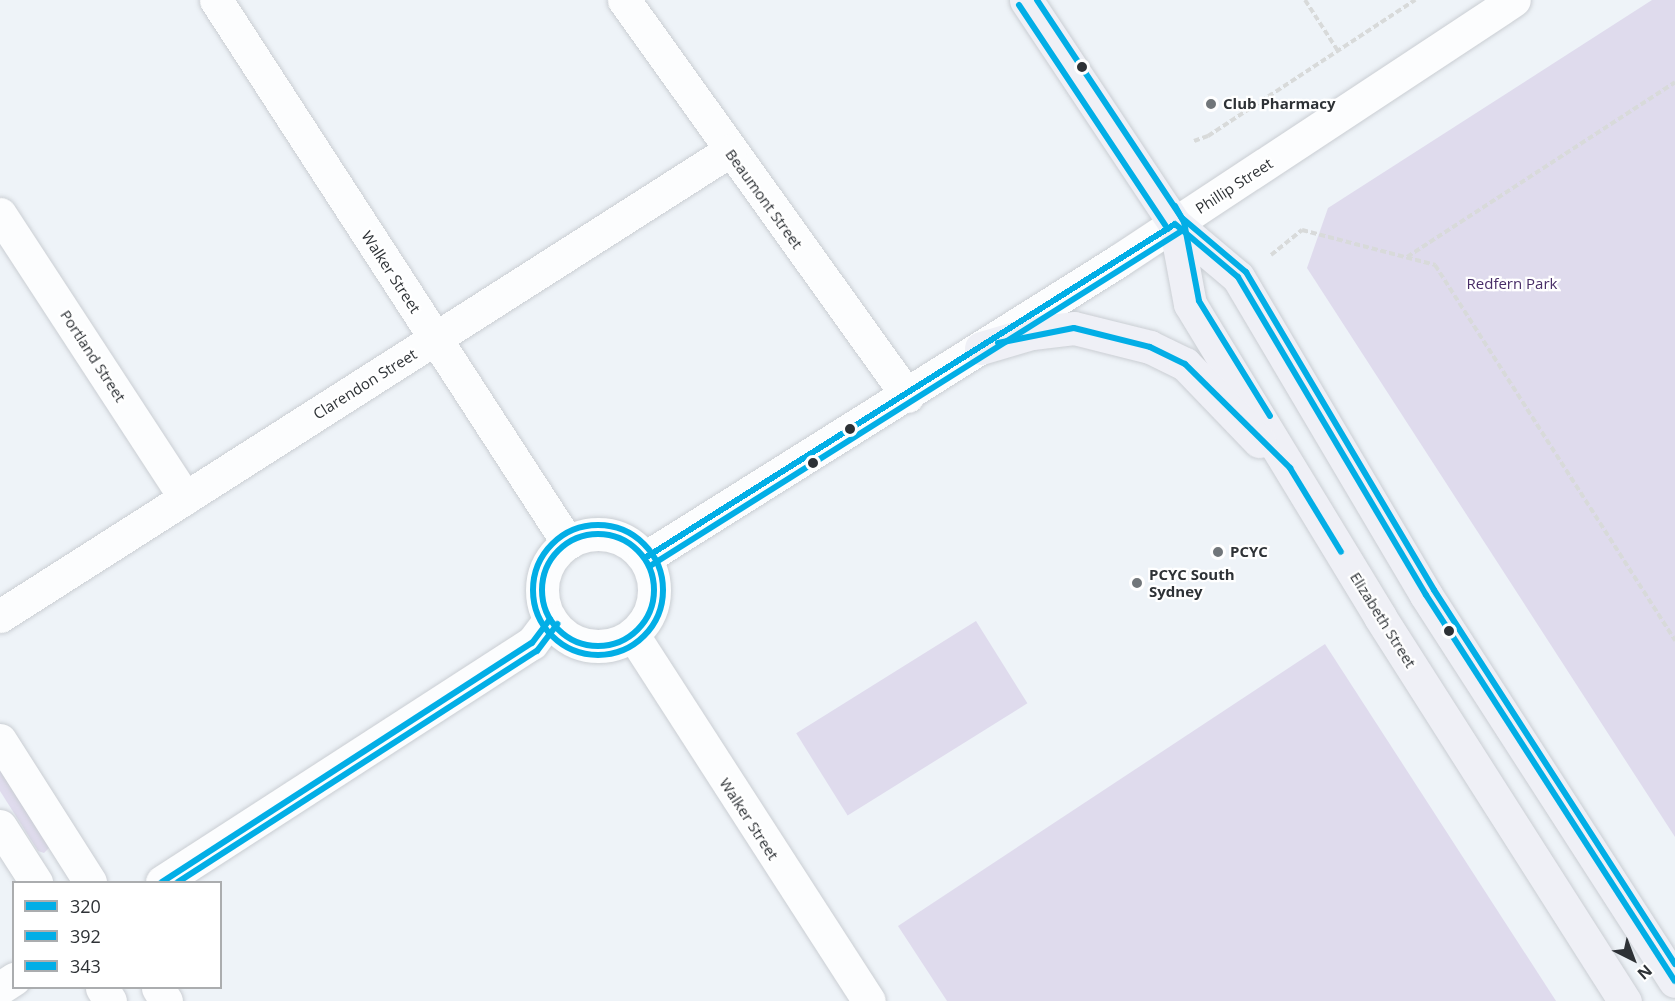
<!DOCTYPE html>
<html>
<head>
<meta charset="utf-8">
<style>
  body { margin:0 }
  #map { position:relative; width:1675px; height:1001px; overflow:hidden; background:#eef3f8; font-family:"Open Sans",sans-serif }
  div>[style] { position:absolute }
  .green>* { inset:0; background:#dfdbed; transform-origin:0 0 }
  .path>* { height:4px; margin-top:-2px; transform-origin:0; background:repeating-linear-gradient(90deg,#d8dada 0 6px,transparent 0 9px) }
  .roads { filter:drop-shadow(0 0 2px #caced3) drop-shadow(0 0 2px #caced3) }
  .minor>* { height:33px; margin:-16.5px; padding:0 16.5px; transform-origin:16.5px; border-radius:16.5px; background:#fcfdfe }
  .minor>.ring { margin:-16.5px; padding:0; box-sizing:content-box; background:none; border:33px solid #fcfdfe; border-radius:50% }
  .major>* { height:33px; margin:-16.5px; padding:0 16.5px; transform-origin:16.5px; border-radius:16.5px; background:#eff0f6 }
  .bus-1>* { height:6px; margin:-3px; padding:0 3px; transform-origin:3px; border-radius:3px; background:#02aee6 }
  .bus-1>.ring { margin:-3px; padding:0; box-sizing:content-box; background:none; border:6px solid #02aee6; border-radius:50% }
  .bus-2>* { height:6px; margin:-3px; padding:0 3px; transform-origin:3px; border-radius:3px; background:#02aee6 }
  .bus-2>.ring { margin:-3px; padding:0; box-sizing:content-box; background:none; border:6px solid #02aee6; border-radius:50% }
  .bus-3>* { height:6px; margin:-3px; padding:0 3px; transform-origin:3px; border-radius:3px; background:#02aee6 }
  .dots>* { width:16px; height:16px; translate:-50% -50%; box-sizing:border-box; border:3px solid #fff; border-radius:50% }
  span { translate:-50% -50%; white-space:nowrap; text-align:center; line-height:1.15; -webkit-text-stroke:4.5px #fff; paint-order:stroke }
  .poi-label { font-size:15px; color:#2e3236; font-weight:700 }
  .left { translate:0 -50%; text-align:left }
  .street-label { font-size:15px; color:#2e3236 }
  .park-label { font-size:15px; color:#482d67 }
  .legend { position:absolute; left:12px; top:881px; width:210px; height:108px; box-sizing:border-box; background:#fff; border:2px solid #abadaf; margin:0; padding:8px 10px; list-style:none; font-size:18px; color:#2e3236 }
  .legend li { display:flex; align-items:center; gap:12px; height:30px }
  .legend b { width:30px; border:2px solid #abadaf }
  .north { position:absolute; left:1603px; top:929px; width:60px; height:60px; -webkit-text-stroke:4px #fff; paint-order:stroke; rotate:138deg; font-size:16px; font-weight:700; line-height:24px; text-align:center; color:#2e3236 }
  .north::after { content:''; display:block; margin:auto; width:21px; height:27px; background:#2e3236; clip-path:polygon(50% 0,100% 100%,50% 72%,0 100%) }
</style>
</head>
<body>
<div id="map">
  <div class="green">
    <i style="clip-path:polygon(1652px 0,1675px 0,1675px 837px,1307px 268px,1328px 208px)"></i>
    <i style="left:976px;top:621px;width:97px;height:212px;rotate:58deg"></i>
    <i style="clip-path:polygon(1325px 644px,1556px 1001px,947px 1001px,898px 926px)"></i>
    <i style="clip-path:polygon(0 766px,50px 847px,44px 853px,38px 851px,0 791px)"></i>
  </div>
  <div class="path">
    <i style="left:1305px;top:0;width:61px;rotate:57.1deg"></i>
    <i style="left:1194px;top:141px;width:15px;rotate:-20deg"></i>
    <i style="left:1208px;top:136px;width:248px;rotate:-33.3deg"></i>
    <i style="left:1271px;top:255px;width:40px;rotate:-39deg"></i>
    <i style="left:1302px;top:230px;width:138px;rotate:14.7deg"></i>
    <i style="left:1435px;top:265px;width:446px;rotate:57.4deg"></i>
    <i style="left:1407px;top:257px;width:320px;rotate:-33.1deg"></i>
  </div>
  <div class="roads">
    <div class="minor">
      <i style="left:216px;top:0;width:647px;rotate:57.05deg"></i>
      <i style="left:624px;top:0;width:487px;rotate:54.4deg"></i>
      <i style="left:0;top:214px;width:339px;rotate:56.9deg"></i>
      <i class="ring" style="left:542px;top:534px;width:79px;height:79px"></i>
      <i style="left:645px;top:558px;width:559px;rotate:-32.12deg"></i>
      <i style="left:1118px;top:261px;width:474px;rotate:-33.4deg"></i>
      <i style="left:0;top:616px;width:865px;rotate:-32.53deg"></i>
      <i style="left:633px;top:635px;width:435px;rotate:57.2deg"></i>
      <i style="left:0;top:740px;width:168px;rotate:57.6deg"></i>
      <i style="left:0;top:826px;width:67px;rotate:57.3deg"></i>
      <i style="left:162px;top:882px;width:440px;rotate:-32.9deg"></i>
      <i style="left:532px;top:643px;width:30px;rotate:-53deg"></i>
      <i style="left:0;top:988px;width:17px;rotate:-33deg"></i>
      <i style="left:102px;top:988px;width:15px;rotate:58deg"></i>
      <i style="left:158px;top:988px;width:15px;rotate:58deg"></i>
    </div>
    <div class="major">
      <i style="left:1026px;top:0;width:269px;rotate:56.4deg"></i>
      <i style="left:1175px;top:224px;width:82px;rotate:40.1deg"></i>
      <i style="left:1238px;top:277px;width:369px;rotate:59.4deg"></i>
      <i style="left:1426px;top:595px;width:459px;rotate:57.2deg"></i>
      <i style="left:1175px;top:224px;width:81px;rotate:79.4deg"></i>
      <i style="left:1190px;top:304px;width:366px;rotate:58.7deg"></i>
      <i style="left:1380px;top:617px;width:456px;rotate:57.5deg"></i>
      <i style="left:981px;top:348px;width:53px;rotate:-16.4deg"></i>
      <i style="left:1032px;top:333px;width:42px;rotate:-6.8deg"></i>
      <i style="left:1074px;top:328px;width:78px;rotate:14deg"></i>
      <i style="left:1150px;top:347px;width:39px;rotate:26deg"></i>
      <i style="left:1185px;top:364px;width:107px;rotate:46.1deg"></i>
    </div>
  </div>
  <div class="bus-1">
    <i style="left:998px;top:343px;width:77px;rotate:-11.2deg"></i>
    <i style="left:1074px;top:328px;width:78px;rotate:14deg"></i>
    <i style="left:1150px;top:347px;width:39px;rotate:26deg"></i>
    <i style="left:1185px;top:364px;width:148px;rotate:44.7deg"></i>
    <i style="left:1290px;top:468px;width:98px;rotate:58.7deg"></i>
    <i class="ring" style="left:542px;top:534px;width:106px;height:106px"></i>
    <i style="left:645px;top:558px;width:626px;rotate:-32.22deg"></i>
    <i style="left:1175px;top:224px;width:82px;rotate:40.1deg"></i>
    <i style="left:1238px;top:277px;width:369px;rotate:59.4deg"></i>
    <i style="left:1426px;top:595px;width:459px;rotate:57.2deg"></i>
    <i style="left:162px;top:882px;width:440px;rotate:-32.9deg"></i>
    <i style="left:532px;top:643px;width:30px;rotate:-53deg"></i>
  </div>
  <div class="bus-2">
    <i style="left:1019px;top:5px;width:269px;rotate:56.4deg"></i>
    <i class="ring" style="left:533px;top:525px;width:124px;height:124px"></i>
    <i style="left:650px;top:566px;width:626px;rotate:-32.22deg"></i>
    <i style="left:178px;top:882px;width:427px;rotate:-32.8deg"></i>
    <i style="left:537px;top:651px;width:34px;rotate:-53deg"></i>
  </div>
  <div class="bus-3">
    <i style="left:1037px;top:0;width:262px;rotate:56.4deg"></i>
    <i style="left:1182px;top:218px;width:84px;rotate:40.2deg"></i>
    <i style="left:1246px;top:272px;width:369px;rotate:59.4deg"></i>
    <i style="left:1434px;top:590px;width:445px;rotate:57.2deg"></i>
    <i style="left:1175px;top:206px;width:18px;rotate:61deg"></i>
    <i style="left:1184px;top:222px;width:80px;rotate:79.2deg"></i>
    <i style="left:1199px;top:301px;width:135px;rotate:58.3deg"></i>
  </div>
  <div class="dots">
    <i style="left:1082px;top:67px;background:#2e3236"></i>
    <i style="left:1211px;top:104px;background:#71767a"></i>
    <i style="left:850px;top:429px;background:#2e3236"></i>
    <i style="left:813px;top:463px;background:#2e3236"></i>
    <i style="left:1218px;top:552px;background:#71767a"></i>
    <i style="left:1137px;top:583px;background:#71767a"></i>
    <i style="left:1449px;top:631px;background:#2e3236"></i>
  </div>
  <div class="poi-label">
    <span class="left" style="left:1223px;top:104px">Club Pharmacy</span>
    <span class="left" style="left:1230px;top:552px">PCYC</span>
    <span class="left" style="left:1149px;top:583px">PCYC South<br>Sydney</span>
  </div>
  <div class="street-label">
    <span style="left:1234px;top:186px;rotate:-33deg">Phillip Street</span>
    <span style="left:764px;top:199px;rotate:54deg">Beaumont Street</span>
    <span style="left:391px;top:272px;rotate:57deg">Walker Street</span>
    <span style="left:93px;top:356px;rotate:57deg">Portland Street</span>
    <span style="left:365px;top:384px;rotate:-32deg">Clarendon Street</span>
    <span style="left:1383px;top:620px;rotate:58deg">Elizabeth Street</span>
    <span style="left:749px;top:819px;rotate:57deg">Walker Street</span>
  </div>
  <div class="park-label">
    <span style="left:1512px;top:284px">Redfern Park</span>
  </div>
  <ul class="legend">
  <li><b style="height:8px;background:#02aee6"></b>320</li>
  <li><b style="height:8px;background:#02aee6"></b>392</li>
  <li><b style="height:8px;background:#02aee6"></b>343</li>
  </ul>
  <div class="north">N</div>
</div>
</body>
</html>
